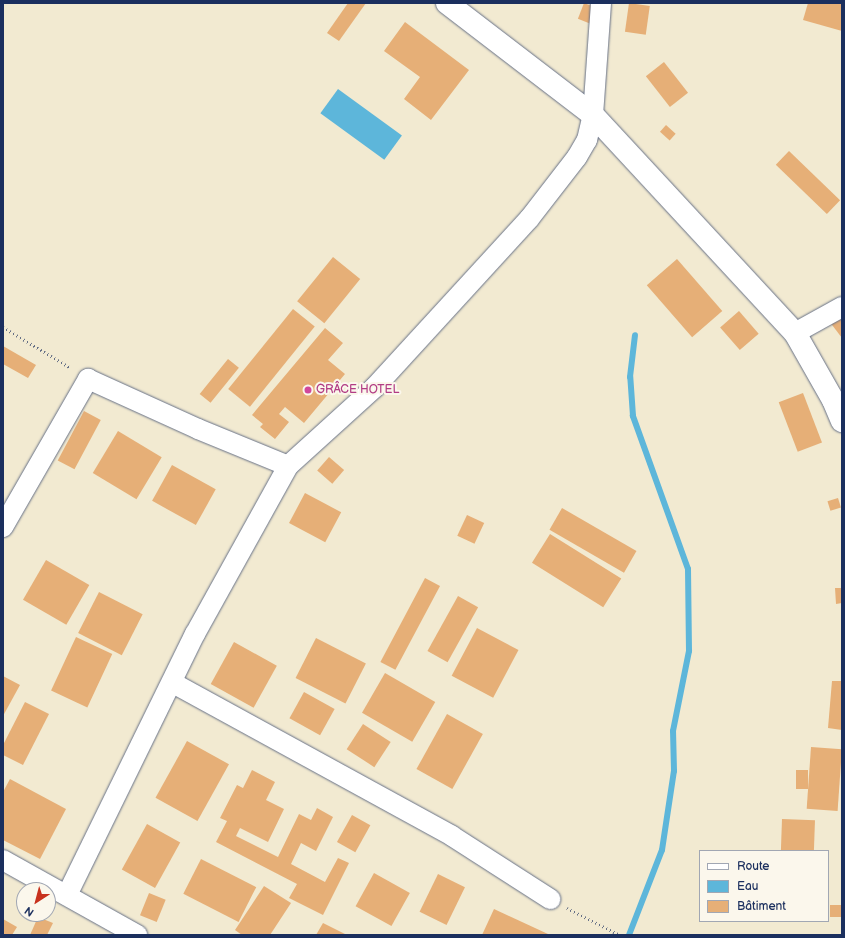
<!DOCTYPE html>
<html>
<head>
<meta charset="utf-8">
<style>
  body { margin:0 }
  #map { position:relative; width:845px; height:938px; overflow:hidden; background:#f2ead1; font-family:"Balsamiq Sans",sans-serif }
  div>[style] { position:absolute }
  .water>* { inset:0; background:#5db6da; transform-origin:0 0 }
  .stream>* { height:6px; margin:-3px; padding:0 3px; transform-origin:3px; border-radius:3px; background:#5db6da }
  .building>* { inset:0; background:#e6af77; transform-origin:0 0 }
  .path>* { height:2.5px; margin-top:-1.25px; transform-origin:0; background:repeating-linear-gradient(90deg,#667086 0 1px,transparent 0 4px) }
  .roads { filter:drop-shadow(0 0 1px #667086) drop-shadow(0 0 1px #667086) }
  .street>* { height:20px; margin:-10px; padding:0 10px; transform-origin:10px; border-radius:10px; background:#fff }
  .secondary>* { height:22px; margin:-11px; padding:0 11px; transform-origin:11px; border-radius:11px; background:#fff }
  .dots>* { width:11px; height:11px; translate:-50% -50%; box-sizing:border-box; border:2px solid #fbf7ec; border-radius:50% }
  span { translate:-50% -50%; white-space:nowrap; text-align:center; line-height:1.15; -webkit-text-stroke:4px #fbf7ec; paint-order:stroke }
  .hotel-label { font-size:12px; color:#b23c85 }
  .left { translate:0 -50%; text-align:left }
  .frame { position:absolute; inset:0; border:4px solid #1b2f5e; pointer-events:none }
  .legend { position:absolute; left:699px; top:850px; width:130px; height:72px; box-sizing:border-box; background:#fbf7ec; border:1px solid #a1a7b3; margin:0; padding:5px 7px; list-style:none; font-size:12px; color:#1b2f5e }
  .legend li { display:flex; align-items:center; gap:8px; height:20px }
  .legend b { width:20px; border:1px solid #a1a7b3 }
  .north { position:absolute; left:16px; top:882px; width:40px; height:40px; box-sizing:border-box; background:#fbf7ec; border:1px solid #a1a7b3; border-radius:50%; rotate:216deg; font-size:11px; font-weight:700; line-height:16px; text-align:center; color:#1b2f5e }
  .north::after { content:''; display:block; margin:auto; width:14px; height:18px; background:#c8321e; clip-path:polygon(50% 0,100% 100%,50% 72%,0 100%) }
</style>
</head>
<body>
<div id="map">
  <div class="water">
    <i style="left:338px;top:89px;width:79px;height:30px;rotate:36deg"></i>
  </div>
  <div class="stream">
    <i style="left:629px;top:935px;width:91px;rotate:-68.8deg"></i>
    <i style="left:662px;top:850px;width:80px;rotate:-81.4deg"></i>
    <i style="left:674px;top:771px;width:40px;rotate:-91.4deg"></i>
    <i style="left:673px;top:731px;width:82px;rotate:-78.7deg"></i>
    <i style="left:689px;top:651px;width:82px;rotate:-90.7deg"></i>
    <i style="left:688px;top:569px;width:163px;rotate:-109.8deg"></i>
    <i style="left:633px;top:416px;width:39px;rotate:-94deg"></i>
    <i style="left:630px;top:377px;width:42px;rotate:-83.2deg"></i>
  </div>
  <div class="building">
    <i style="clip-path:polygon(348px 3px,366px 3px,339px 41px,327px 33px)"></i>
    <i style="left:584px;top:3px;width:14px;height:17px;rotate:21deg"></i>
    <i style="left:629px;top:3px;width:21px;height:29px;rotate:8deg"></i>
    <i style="clip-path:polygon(808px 3px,842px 3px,842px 31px,803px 20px)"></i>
    <i style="clip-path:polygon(405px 22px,469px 70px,431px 120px,404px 99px,420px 77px,384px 51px)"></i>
    <i style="left:664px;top:62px;width:39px;height:23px;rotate:52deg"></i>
    <i style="left:666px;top:125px;width:13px;height:9px;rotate:42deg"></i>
    <i style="left:789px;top:151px;width:71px;height:19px;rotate:44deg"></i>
    <i style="left:333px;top:257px;width:35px;height:57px;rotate:39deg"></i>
    <i style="left:677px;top:259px;width:69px;height:40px;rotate:49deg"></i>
    <i style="left:293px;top:309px;width:28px;height:103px;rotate:39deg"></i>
    <i style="left:739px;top:311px;width:30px;height:25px;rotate:49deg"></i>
    <i style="clip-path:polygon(842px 311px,842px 338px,826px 317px)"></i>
    <i style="clip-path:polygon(325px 328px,343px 343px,328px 360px,345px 374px,304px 423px,285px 407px,279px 414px,289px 422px,275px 439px,260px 427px,263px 424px,252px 415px)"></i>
    <i style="clip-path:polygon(3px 346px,36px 365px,28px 378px,3px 364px)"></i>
    <i style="left:228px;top:359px;width:14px;height:45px;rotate:39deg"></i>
    <i style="left:803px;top:393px;width:53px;height:26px;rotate:69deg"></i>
    <i style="left:84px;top:411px;width:19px;height:56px;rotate:28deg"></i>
    <i style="left:118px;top:431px;width:51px;height:49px;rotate:31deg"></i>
    <i style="left:329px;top:457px;width:20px;height:18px;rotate:41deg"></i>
    <i style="left:172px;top:465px;width:50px;height:41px;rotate:29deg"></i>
    <i style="left:305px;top:493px;width:41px;height:34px;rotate:28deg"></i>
    <i style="left:838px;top:498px;width:10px;height:11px;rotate:73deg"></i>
    <i style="left:562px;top:508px;width:86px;height:25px;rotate:30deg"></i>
    <i style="left:467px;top:515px;width:19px;height:23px;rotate:25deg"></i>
    <i style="left:550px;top:534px;width:84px;height:34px;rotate:32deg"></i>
    <i style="left:46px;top:560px;width:50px;height:46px;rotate:30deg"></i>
    <i style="left:425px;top:578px;width:17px;height:95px;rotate:28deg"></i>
    <i style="clip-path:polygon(835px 588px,842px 588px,842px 603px,836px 604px)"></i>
    <i style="left:99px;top:592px;width:49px;height:46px;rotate:27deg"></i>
    <i style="left:458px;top:596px;width:23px;height:63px;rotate:29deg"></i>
    <i style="left:477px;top:628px;width:47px;height:54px;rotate:28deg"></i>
    <i style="left:76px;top:637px;width:40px;height:59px;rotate:25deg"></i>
    <i style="left:316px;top:638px;width:56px;height:45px;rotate:27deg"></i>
    <i style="left:234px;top:642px;width:49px;height:48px;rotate:29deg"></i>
    <i style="left:385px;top:673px;width:58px;height:46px;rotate:30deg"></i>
    <i style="clip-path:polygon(3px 676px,20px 685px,3px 716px)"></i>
    <i style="clip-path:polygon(832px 681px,842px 681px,842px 730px,828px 728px)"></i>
    <i style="left:304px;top:692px;width:35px;height:30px;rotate:29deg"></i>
    <i style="clip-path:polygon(25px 702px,49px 714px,23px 765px,3px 755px,3px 745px)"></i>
    <i style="left:447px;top:714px;width:41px;height:63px;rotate:29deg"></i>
    <i style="left:363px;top:724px;width:33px;height:30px;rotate:33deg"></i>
    <i style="left:187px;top:741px;width:48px;height:65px;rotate:29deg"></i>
    <i style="left:811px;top:747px;width:31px;height:62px;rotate:4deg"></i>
    <i style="clip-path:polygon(252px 770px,275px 782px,266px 800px,284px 809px,268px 842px,240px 828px,236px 836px,278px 857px,299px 814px,311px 820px,317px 808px,333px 817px,316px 851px,301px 843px,291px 864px,325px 882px,338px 858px,349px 863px,323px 915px,289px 898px,297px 884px,216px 842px,227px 821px,220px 818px,237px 785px,243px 788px)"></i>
    <i style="left:796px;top:770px;width:12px;height:19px"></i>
    <i style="clip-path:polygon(10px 779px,66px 809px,40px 859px,3px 840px,3px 792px)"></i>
    <i style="left:352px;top:815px;width:21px;height:31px;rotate:29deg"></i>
    <i style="left:782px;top:819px;width:33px;height:32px;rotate:2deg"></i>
    <i style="left:147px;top:824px;width:38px;height:52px;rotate:29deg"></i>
    <i style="left:201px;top:859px;width:62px;height:39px;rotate:27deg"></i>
    <i style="left:374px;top:873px;width:41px;height:38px;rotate:29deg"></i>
    <i style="left:438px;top:874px;width:30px;height:42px;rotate:26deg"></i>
    <i style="clip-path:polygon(264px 886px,291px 903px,270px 935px,242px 935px,235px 930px)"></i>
    <i style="left:149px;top:893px;width:18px;height:24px;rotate:22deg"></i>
    <i style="left:830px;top:905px;width:12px;height:12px"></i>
    <i style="clip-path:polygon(494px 909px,548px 934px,548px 935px,482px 935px)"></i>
    <i style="clip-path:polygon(38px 917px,53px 923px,47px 935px,30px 935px)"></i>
    <i style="clip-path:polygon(3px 919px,17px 927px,12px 935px,3px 935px)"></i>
    <i style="clip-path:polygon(323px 923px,347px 935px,316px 935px)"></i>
  </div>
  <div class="path">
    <i style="left:3px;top:327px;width:79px;rotate:31.1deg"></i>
    <i style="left:567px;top:908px;width:59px;rotate:27deg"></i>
  </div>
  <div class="roads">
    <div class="street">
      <i style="left:795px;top:333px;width:54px;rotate:-29deg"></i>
      <i style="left:3px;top:527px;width:171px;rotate:-60.1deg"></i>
      <i style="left:88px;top:379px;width:121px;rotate:24.4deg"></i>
      <i style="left:198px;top:429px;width:97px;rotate:22.3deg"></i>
      <i style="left:288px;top:466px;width:118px;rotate:-42.2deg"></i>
      <i style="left:375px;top:387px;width:228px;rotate:-47.5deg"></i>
      <i style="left:529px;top:219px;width:78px;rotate:-52.3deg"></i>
      <i style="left:577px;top:157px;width:20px;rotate:-60deg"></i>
      <i style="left:587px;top:140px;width:26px;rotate:-77deg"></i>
      <i style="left:593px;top:115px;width:112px;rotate:-85.9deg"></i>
      <i style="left:173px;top:683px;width:318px;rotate:28.7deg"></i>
      <i style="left:452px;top:836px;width:117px;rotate:32.7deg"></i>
      <i style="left:3px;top:860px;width:154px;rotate:29.2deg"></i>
      <i style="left:67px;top:895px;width:291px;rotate:-63.9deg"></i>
      <i style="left:195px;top:634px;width:192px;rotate:-61deg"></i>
    </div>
    <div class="secondary">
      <i style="left:447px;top:3px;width:184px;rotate:37.5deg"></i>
      <i style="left:593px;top:115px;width:297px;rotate:47.2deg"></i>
      <i style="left:795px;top:333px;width:77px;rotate:60.4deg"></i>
      <i style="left:833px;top:400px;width:23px;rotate:67deg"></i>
    </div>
  </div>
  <div class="dots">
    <i style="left:308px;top:390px;background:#d1479c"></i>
  </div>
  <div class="hotel-label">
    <span class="left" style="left:316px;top:390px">GRÂCE HOTEL</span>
  </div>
  <div class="frame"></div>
  <ul class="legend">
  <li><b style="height:5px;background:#fff"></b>Route</li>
  <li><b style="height:11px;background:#5db6da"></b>Eau</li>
  <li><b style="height:11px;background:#e6af77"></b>Bâtiment</li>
  </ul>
  <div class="north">N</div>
</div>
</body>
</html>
